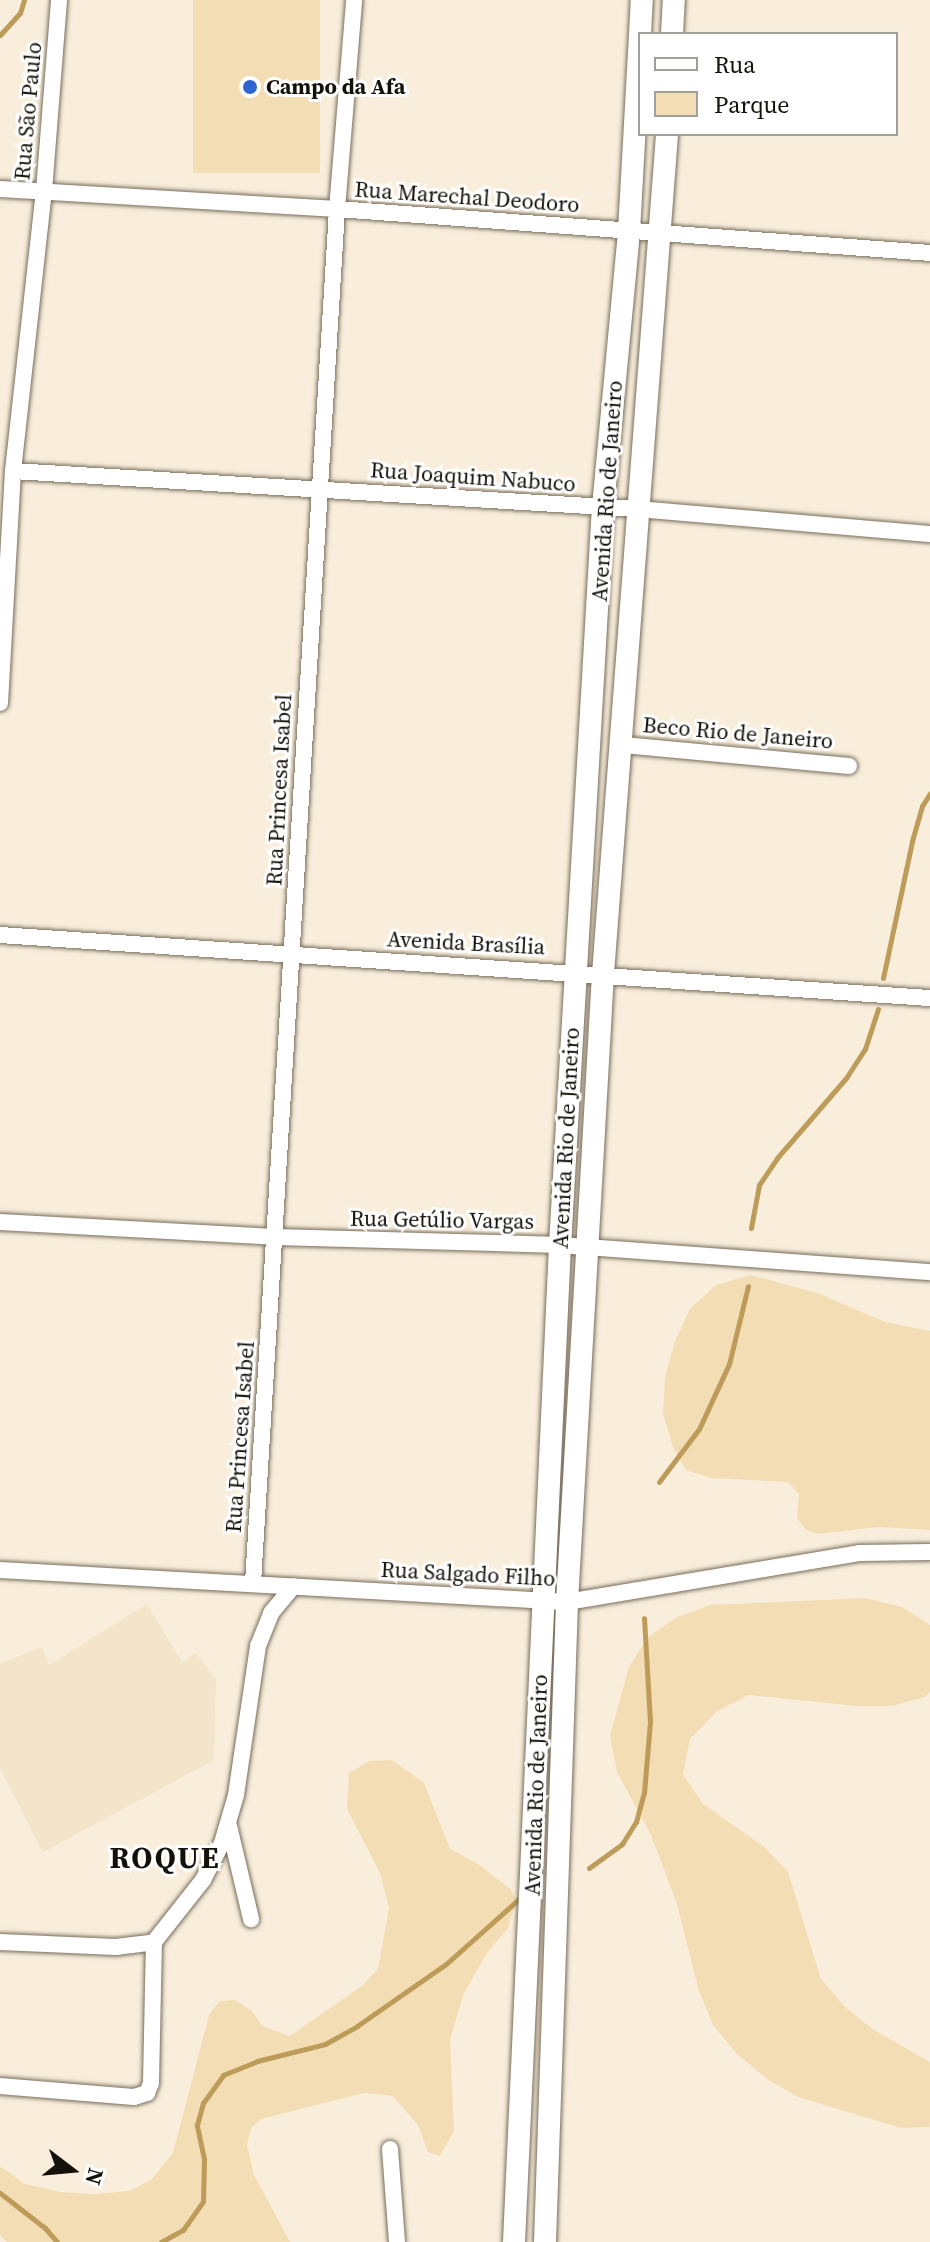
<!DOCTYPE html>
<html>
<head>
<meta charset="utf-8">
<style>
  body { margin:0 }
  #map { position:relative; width:930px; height:2242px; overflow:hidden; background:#f9eedb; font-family:"Source Serif 4",serif }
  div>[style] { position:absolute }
  .built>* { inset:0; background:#f3e4ca }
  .green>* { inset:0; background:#f3ddb4; transform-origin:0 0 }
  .stream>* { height:5px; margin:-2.5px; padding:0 2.5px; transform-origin:2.5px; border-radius:2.5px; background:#bd9b59 }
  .roads { filter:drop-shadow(0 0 2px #776d5c) drop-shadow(0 0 2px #776d5c) }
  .street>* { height:16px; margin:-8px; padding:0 8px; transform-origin:8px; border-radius:8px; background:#fff }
  .secondary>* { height:22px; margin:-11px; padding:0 11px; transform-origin:11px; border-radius:11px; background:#fff }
  .dots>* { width:22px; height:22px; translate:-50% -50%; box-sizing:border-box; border:4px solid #fff; border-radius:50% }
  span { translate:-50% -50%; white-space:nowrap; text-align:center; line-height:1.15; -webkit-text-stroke:6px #fff; paint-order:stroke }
  .poi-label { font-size:22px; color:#14110a; font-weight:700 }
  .left { translate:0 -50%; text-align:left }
  .street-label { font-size:22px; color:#14110a }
  .district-label { font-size:30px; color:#14110a; font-weight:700; letter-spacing:2px }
  .legend { position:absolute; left:638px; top:32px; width:260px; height:104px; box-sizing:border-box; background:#fff; border:2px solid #a1a09d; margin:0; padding:10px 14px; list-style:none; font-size:24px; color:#14110a }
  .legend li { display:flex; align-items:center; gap:16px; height:40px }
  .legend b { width:40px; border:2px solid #a1a09d }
  .north { position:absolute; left:32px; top:2130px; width:80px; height:80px; -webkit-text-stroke:6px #fff; paint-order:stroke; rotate:106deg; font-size:22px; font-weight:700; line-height:32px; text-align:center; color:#14110a }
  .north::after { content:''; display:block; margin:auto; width:28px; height:36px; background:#14110a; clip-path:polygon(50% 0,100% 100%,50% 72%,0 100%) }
</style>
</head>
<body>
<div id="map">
  <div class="built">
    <i style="clip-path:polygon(147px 1604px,182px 1662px,196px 1653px,216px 1679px,214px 1760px,43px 1852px,0 1768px,0 1664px,42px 1647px,49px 1665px)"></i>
  </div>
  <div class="green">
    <i style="left:193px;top:0;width:127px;height:173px"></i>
    <i style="clip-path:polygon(751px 1275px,820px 1294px,885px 1322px,930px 1331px,930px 1530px,877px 1527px,818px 1534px,806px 1530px,797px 1518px,799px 1494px,788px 1482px,711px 1478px,686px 1470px,673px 1447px,663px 1414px,665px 1377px,675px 1341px,690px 1309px,716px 1285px)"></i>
    <i style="clip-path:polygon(865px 1598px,902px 1607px,930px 1625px,930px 1692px,925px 1697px,892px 1706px,857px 1706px,749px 1695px,717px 1711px,690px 1739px,683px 1774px,703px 1804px,763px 1846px,788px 1872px,821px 1979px,844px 2006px,874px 2030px,930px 2062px,930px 2127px,901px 2128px,798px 2097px,766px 2078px,737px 2054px,713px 2025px,699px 1991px,676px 1901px,651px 1835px,617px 1772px,610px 1736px,629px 1667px,648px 1637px,677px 1617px,711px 1605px)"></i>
    <i style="clip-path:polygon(392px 1760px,424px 1783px,450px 1849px,481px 1866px,510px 1889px,516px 1899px,508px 1928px,487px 1953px,464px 1993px,450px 2040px,454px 2131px,440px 2156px,428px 2152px,418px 2125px,393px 2096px,364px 2093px,261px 2119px,251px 2128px,247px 2145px,254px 2175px,290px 2242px,7px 2242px,0 2235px,0 2166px,25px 2184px,60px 2192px,95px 2194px,130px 2191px,151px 2180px,173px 2153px,209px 2015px,220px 2001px,235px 2000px,252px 2011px,262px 2026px,290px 2036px,362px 1986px,378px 1969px,389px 1908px,380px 1873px,347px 1809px,349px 1773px,369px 1761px)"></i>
  </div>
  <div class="stream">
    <i style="left:0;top:35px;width:30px;rotate:-48deg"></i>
    <i style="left:20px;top:13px;width:14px;rotate:-73deg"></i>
    <i style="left:883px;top:978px;width:140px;rotate:-78deg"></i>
    <i style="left:912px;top:841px;width:36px;rotate:-74deg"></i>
    <i style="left:922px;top:806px;width:15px;rotate:-58deg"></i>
    <i style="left:751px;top:1228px;width:44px;rotate:-79.5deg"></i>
    <i style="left:759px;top:1185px;width:32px;rotate:-56deg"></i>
    <i style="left:777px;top:1158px;width:106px;rotate:-49.2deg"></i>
    <i style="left:846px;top:1078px;width:35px;rotate:-57deg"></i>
    <i style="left:865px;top:1049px;width:42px;rotate:-72deg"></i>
    <i style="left:659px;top:1482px;width:66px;rotate:-53deg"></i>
    <i style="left:699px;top:1429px;width:72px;rotate:-65.2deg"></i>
    <i style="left:729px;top:1364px;width:80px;rotate:-76.3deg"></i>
    <i style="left:589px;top:1868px;width:41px;rotate:-36deg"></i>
    <i style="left:622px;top:1844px;width:26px;rotate:-58deg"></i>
    <i style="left:636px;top:1822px;width:30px;rotate:-75deg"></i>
    <i style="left:644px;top:1793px;width:71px;rotate:-85.2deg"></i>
    <i style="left:650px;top:1722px;width:104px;rotate:-93.3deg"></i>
    <i style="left:0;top:2193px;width:57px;rotate:37.9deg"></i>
    <i style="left:45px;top:2228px;width:18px;rotate:49deg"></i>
    <i style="left:161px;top:2242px;width:25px;rotate:-29deg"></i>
    <i style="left:183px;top:2230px;width:35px;rotate:-55deg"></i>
    <i style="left:203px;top:2201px;width:42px;rotate:-88.6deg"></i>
    <i style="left:204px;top:2159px;width:35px;rotate:-102deg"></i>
    <i style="left:197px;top:2125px;width:23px;rotate:-75deg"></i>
    <i style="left:203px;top:2103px;width:34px;rotate:-54deg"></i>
    <i style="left:223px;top:2075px;width:37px;rotate:-22deg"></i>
    <i style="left:257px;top:2061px;width:70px;rotate:-14deg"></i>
    <i style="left:325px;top:2044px;width:37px;rotate:-29deg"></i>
    <i style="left:357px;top:2026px;width:108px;rotate:-34.9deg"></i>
    <i style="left:446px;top:1964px;width:99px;rotate:-41.7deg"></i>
  </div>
  <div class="roads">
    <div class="street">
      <i style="left:0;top:189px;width:338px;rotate:3.4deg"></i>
      <i style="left:337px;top:209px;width:595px;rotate:4.24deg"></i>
      <i style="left:13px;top:471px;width:625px;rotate:3.48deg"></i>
      <i style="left:637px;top:509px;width:294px;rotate:4.9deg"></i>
      <i style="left:0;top:703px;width:232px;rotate:-86.8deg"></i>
      <i style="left:13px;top:471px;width:282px;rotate:-83.7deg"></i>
      <i style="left:44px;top:191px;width:192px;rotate:-85.5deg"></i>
      <i style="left:623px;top:745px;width:227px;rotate:5.3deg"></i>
      <i style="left:0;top:935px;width:932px;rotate:3.88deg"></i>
      <i style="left:0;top:1222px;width:275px;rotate:3.1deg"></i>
      <i style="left:275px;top:1237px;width:285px;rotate:1.6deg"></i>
      <i style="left:560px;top:1245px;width:371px;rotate:4.2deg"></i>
      <i style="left:0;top:1570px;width:568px;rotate:3.23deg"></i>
      <i style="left:567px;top:1602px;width:296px;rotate:-9.5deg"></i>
      <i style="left:859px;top:1553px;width:71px;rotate:-0.8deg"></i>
      <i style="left:253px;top:1583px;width:1377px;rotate:-86.5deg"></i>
      <i style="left:337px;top:209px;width:210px;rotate:-85.3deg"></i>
      <i style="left:229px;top:1826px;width:96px;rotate:76.7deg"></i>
      <i style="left:0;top:1942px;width:116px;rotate:2.5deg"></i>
      <i style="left:116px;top:1947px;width:38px;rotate:-7deg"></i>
      <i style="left:154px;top:1942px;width:79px;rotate:-51.7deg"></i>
      <i style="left:203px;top:1880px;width:42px;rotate:-62.8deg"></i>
      <i style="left:222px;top:1843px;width:50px;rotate:-73.7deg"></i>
      <i style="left:236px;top:1795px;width:151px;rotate:-81.6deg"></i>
      <i style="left:258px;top:1646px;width:35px;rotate:-68deg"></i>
      <i style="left:271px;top:1613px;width:35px;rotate:-50deg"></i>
      <i style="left:0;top:2086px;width:134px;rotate:4.7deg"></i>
      <i style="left:134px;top:2097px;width:14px;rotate:-17deg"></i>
      <i style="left:147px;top:2093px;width:11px;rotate:-68deg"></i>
      <i style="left:151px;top:2083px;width:141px;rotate:-88.8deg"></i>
      <i style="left:390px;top:2149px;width:93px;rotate:85.7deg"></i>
    </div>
    <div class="secondary">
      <i style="left:640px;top:34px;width:34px;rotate:-87deg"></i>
      <i style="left:672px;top:34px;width:34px;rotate:-87deg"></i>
      <i style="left:514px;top:2242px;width:998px;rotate:-87.36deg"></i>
      <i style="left:560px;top:1245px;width:739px;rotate:-86.67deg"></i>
      <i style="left:603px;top:507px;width:277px;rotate:-84.6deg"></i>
      <i style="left:629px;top:231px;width:196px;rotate:-86.8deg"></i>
      <i style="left:545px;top:2242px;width:640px;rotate:-88.03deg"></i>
      <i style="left:567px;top:1602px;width:629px;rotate:-86.72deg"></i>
      <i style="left:603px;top:974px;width:842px;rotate:-85.64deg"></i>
    </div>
  </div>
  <div class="dots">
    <i style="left:250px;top:87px;background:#2e63d2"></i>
  </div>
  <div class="poi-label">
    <span class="left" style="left:266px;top:87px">Campo da Afa</span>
  </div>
  <div class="street-label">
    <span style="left:28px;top:111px;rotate:-85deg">Rua São Paulo</span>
    <span style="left:467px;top:197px;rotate:4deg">Rua Marechal Deodoro</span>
    <span style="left:473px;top:477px;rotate:4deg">Rua Joaquim Nabuco</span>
    <span style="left:607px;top:491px;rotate:-86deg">Avenida Rio de Janeiro</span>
    <span style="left:738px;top:733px;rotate:5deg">Beco Rio de Janeiro</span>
    <span style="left:279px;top:790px;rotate:-87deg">Rua Princesa Isabel</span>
    <span style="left:466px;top:943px;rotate:3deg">Avenida Brasília</span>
    <span style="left:566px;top:1138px;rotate:-87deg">Avenida Rio de Janeiro</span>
    <span style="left:442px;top:1220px;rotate:1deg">Rua Getúlio Vargas</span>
    <span style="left:240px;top:1437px;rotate:-86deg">Rua Princesa Isabel</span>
    <span style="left:468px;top:1574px;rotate:3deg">Rua Salgado Filho</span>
    <span style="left:536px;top:1785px;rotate:-88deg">Avenida Rio de Janeiro</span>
  </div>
  <div class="district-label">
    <span style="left:165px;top:1858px">ROQUE</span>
  </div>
  <ul class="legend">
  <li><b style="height:10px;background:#fff"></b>Rua</li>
  <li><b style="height:22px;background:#f3ddb4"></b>Parque</li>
  </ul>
  <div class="north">N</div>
</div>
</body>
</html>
